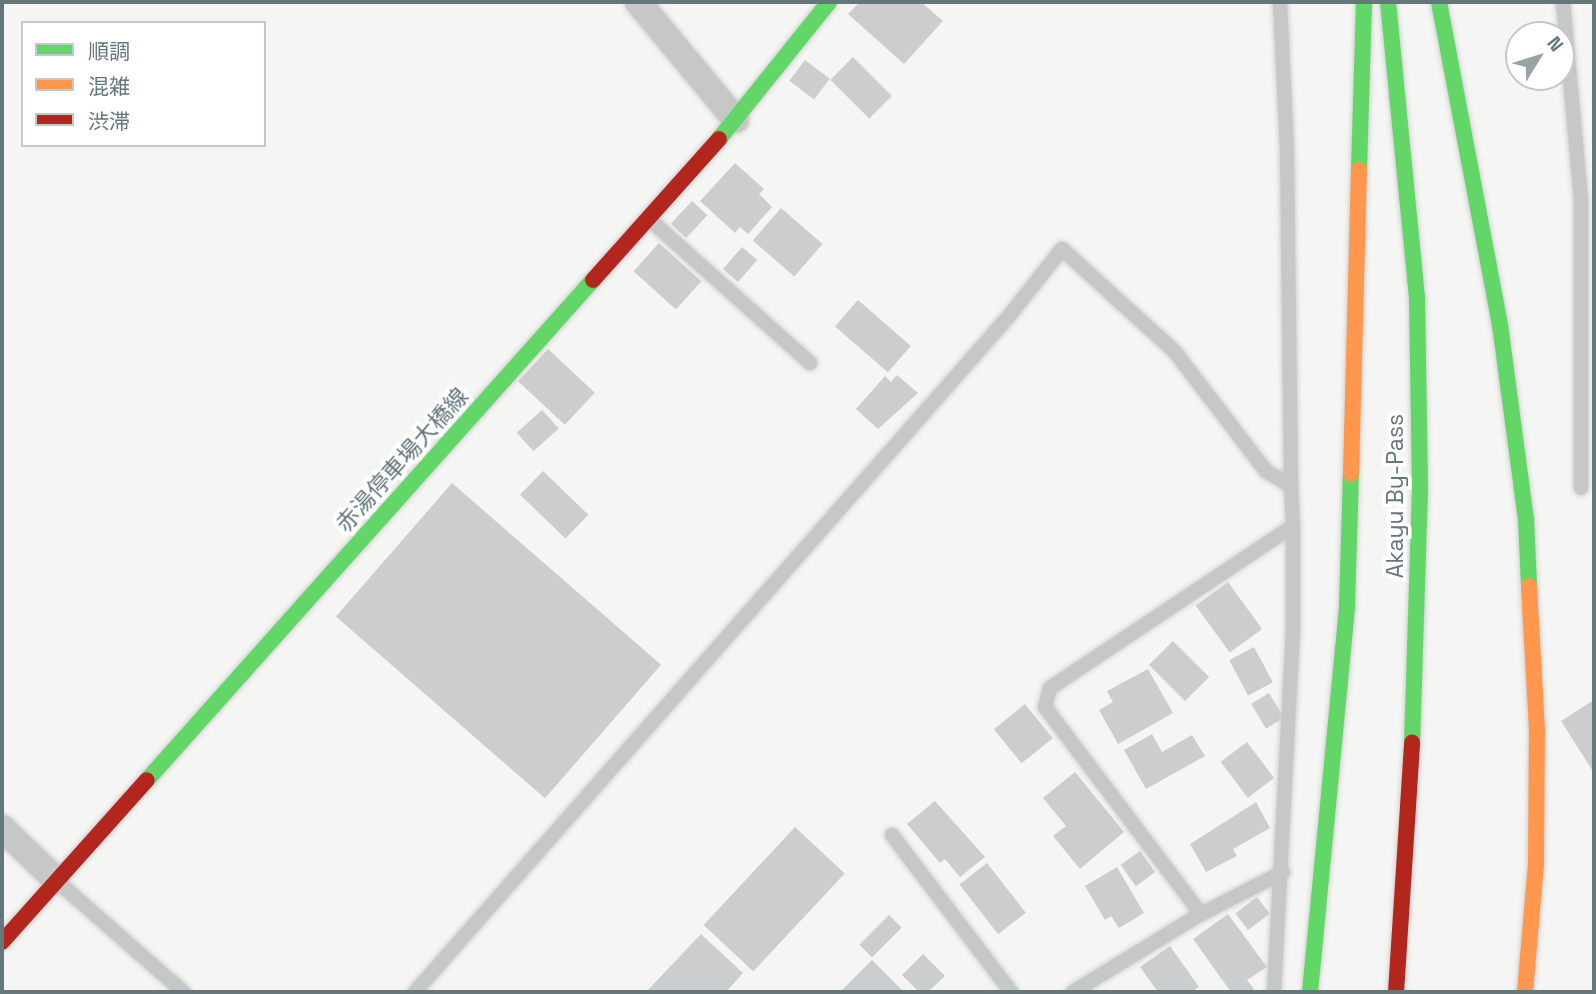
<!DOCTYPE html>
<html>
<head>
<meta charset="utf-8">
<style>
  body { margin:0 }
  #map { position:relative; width:1596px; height:994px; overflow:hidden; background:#f5f5f4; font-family:"Space Grotesk","Noto Sans JP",sans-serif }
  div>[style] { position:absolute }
  .building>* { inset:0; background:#cccdce; transform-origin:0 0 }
  .roads { filter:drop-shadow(0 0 2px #d0d1d1) drop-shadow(0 0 2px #d0d1d1) }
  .lane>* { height:14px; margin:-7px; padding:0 7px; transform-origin:7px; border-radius:7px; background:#c6c8c8 }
  .street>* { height:26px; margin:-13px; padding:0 13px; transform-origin:13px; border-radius:13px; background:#c6c8c8 }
  .fast>* { height:16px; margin:-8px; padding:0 8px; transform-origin:8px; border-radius:8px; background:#63d668 }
  .slow>* { height:16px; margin:-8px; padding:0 8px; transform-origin:8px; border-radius:8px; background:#ff974d }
  .jam>* { height:16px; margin:-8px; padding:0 8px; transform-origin:8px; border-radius:8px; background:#b3261e }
  span { translate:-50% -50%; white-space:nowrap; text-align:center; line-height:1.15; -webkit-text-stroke:7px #fff; paint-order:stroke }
  .street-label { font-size:23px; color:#64777b }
  .frame { position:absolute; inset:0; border:4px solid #64777b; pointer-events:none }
  .legend { position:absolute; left:21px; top:21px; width:245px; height:126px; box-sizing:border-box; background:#fff; border:2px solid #c1c9ca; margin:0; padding:9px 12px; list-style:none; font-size:21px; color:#64777b }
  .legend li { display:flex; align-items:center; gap:14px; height:35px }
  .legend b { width:35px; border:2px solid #c1c9ca }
  .north { position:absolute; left:1505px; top:21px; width:70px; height:70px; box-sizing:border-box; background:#fff; border:2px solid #c1c9ca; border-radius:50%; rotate:52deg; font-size:19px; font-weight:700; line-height:28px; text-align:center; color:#64777b }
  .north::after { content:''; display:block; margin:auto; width:24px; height:32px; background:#97a3a5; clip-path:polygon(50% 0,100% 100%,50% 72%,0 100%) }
</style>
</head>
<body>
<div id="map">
  <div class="building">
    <i style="clip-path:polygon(860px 2px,921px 2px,943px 21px,904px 64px,848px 14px)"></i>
    <i style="left:853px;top:57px;width:55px;height:32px;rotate:45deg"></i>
    <i style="left:805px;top:60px;width:31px;height:26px;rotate:37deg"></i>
    <i style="clip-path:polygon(735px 163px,764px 189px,759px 194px,772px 207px,748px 234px,740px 227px,735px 233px,700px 201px)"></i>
    <i style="left:692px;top:201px;width:21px;height:31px;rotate:43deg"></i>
    <i style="left:781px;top:208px;width:55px;height:43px;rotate:41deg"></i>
    <i style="left:659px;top:243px;width:57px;height:38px;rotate:42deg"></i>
    <i style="left:742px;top:247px;width:20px;height:29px;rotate:41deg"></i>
    <i style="left:858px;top:300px;width:70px;height:35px;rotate:41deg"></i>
    <i style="left:548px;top:349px;width:64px;height:44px;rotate:43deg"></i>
    <i style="clip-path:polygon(897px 375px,918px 393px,878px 429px,856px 409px,885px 376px,891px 382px)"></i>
    <i style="left:542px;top:410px;width:25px;height:34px;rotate:48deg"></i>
    <i style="left:543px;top:471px;width:63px;height:33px;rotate:44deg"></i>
    <i style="left:452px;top:483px;width:277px;height:177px;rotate:41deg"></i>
    <i style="left:1228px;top:582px;width:58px;height:40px;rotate:54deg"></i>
    <i style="left:1173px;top:641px;width:51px;height:34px;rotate:45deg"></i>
    <i style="left:1254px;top:647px;width:40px;height:28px;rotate:62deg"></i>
    <i style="clip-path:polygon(1148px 669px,1173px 713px,1118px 744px,1099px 710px,1113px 702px,1107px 691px)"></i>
    <i style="left:1269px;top:693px;width:29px;height:21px;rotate:59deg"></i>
    <i style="clip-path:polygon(1594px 700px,1594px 773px,1561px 721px)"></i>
    <i style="left:1025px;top:704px;width:44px;height:40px;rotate:51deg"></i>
    <i style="clip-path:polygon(1152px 734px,1162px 752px,1192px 735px,1205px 756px,1146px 789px,1124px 750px)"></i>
    <i style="left:1247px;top:742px;width:45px;height:33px;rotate:53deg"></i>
    <i style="clip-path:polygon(1075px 772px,1124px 832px,1080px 869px,1053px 836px,1066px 826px,1043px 798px)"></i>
    <i style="clip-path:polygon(935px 801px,985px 857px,960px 877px,945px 859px,940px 863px,907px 824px)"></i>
    <i style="clip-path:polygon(1256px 802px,1270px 828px,1233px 849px,1237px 856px,1206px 872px,1190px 844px)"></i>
    <i style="left:795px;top:827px;width:68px;height:134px;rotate:43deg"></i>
    <i style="left:1140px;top:851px;width:26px;height:24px;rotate:54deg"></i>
    <i style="left:987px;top:863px;width:63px;height:35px;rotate:52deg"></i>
    <i style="clip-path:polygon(1117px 867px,1144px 913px,1119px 928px,1111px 916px,1105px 920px,1085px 886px)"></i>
    <i style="left:1257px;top:897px;width:21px;height:27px;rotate:53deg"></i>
    <i style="clip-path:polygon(1228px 914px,1267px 967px,1247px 980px,1254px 989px,1250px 992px,1231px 992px,1193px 939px)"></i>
    <i style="left:889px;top:915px;width:18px;height:42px;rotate:45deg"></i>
    <i style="clip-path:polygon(701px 934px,743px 973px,726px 992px,646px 992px)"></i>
    <i style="clip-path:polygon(1170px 946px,1199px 987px,1191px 992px,1158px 992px,1140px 967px)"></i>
    <i style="clip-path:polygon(923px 954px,945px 976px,928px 992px,919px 992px,902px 975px)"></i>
    <i style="clip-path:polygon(872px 960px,904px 992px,840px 992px)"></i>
  </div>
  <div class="roads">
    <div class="lane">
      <i style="left:1280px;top:2px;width:151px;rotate:87.3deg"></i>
      <i style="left:1287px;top:153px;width:333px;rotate:89.3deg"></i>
      <i style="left:1563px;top:2px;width:200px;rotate:84.8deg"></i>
      <i style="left:1581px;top:201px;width:287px;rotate:90deg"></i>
      <i style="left:649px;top:219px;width:216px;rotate:41.8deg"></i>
      <i style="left:892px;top:835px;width:197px;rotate:52.8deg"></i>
      <i style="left:58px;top:882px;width:167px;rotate:41.3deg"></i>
      <i style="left:415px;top:992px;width:900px;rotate:-48.69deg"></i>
      <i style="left:1009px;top:316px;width:85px;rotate:-51.7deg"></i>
      <i style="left:1062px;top:249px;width:153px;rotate:42.3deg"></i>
      <i style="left:1175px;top:352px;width:150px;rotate:52.6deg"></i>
      <i style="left:1266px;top:471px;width:29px;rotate:31deg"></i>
      <i style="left:1291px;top:486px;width:40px;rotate:87.1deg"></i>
      <i style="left:1293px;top:526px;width:292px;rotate:146.3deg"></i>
      <i style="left:1050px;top:688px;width:20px;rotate:105deg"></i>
      <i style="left:1045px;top:707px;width:259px;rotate:53deg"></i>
      <i style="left:1073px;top:992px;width:150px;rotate:-31.4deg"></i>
      <i style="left:1201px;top:914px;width:92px;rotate:-27.1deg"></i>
      <i style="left:1274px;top:992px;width:361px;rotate:-87deg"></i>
      <i style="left:1293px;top:632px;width:106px;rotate:-90deg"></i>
    </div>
    <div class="street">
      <i style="left:638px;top:2px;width:153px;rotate:50.3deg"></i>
      <i style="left:2px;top:828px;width:76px;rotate:43.9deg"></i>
    </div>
    <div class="fast">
      <i style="left:1388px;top:2px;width:296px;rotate:84.4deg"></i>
      <i style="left:1417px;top:297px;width:192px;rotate:89.1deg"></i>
      <i style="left:1420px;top:489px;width:254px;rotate:91.8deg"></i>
      <i style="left:1439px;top:2px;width:329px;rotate:79.3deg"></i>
      <i style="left:1500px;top:325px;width:196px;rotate:82.4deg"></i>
      <i style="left:1526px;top:519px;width:67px;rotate:87.4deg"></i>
      <i style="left:719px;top:139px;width:176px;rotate:-51.2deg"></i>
      <i style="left:1359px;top:170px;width:168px;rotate:-88.3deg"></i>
      <i style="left:147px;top:780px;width:670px;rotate:-48.27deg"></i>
      <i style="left:1310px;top:992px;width:388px;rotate:-84.5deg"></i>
      <i style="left:1347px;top:606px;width:132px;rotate:-88.3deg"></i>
    </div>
    <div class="slow">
      <i style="left:1351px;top:474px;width:304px;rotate:-88.5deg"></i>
      <i style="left:1525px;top:992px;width:128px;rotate:-85.1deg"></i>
      <i style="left:1536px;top:864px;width:134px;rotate:-89.6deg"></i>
      <i style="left:1537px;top:730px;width:144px;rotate:-93.2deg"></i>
    </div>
    <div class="jam">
      <i style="left:593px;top:280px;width:189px;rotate:-48.2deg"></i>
      <i style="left:2px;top:942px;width:217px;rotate:-48.2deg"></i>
      <i style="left:1396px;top:992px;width:250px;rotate:-86.3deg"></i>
    </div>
  </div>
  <div class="street-label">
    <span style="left:402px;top:460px;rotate:-48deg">赤湯停車場大橋線</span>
    <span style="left:1395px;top:496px;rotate:-90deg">Akayu By-Pass</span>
  </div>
  <div class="frame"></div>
  <ul class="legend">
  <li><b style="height:9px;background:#63d668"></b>順調</li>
  <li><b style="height:9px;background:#ff974d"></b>混雑</li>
  <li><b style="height:9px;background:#b3261e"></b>渋滞</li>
  </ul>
  <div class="north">N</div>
</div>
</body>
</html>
